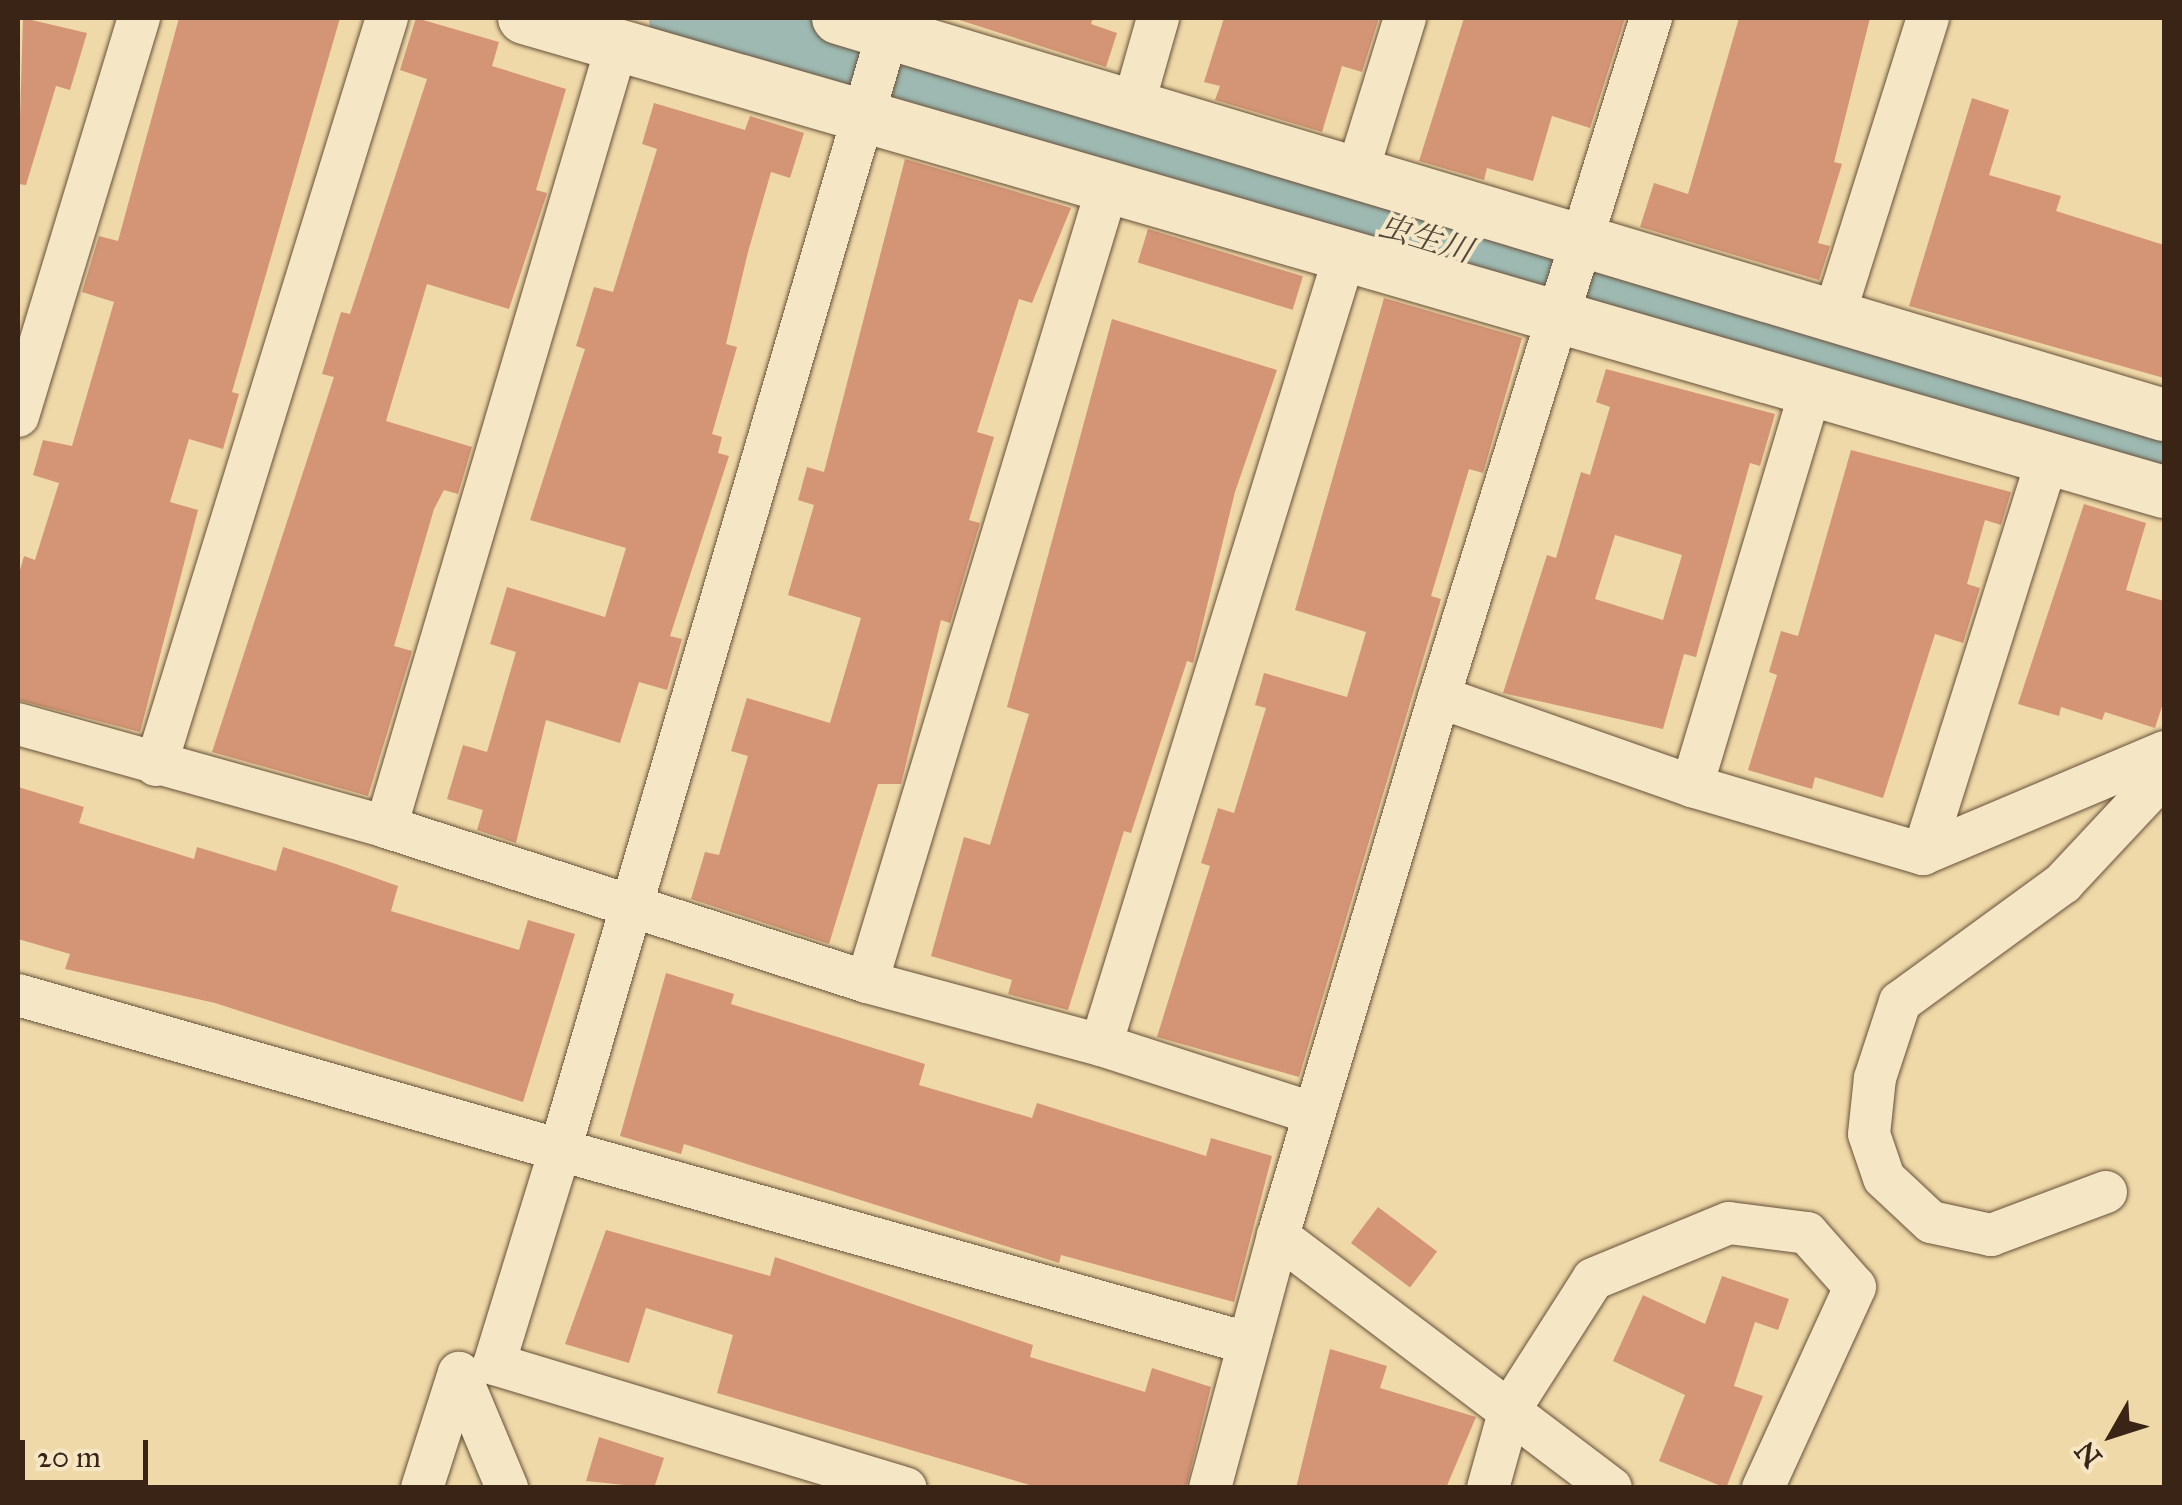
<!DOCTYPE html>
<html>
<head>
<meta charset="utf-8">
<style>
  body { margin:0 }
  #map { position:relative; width:2182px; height:1505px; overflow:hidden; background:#f0d9a8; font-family:"IM FELL Great Primer","Noto Serif JP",serif }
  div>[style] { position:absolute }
  .river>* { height:75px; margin:-37.5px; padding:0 37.5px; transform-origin:37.5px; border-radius:37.5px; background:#9db9b1 }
  .building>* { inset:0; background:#d39575; transform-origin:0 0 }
  .roads { filter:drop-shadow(0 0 2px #67513a) drop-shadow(0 0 2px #67513a) }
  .minor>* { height:42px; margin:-21px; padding:0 21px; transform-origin:21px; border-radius:21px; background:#f5e6c6 }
  .tertiary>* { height:52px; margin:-26px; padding:0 26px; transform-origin:26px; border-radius:26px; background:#f5e6c6 }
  span { translate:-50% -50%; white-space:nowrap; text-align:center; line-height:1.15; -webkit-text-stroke:8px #f5e6c6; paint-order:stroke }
  .water-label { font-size:32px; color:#52493c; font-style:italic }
  .frame { position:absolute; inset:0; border:20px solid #392415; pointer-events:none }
  .north { position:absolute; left:2062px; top:1385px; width:100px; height:100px; -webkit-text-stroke:8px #f5e6c6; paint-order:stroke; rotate:231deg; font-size:28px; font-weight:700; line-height:40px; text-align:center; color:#392415 }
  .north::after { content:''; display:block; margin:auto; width:35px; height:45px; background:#392415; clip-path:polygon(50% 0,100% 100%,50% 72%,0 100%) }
  .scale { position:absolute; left:20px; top:1440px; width:128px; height:45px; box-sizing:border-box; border:5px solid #392415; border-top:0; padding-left:12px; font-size:30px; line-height:35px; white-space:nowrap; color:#392415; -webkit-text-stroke:8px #f5e6c6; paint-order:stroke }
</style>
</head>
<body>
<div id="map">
  <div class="river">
    <i style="left:686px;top:18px;width:1543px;rotate:16.69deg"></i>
  </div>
  <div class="building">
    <i style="clip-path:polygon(23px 18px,87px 33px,70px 90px,56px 86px,26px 185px,18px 184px)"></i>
    <i style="clip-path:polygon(179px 18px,340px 18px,232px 392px,239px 394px,223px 449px,189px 439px,170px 502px,198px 510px,140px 732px,18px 700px,18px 577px,24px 556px,35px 560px,59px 483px,33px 475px,43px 440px,72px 446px,114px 302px,82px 292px,99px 236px,118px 241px)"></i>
    <i style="clip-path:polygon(416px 18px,499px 42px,492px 66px,566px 89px,536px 190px,547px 193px,509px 309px,427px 284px,386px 421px,472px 447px,458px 494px,444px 490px,434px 509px,394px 646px,412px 651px,368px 796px,212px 752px,334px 377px,322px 374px,341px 312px,350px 314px,427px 79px,400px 70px)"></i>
    <i style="clip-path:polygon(953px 18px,1093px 18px,1091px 24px,1117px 33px,1106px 67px)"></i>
    <i style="clip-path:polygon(1224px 18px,1379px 18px,1362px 72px,1342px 66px,1322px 132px,1215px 100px,1220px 86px,1204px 82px)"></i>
    <i style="clip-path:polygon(1464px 18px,1625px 18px,1590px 128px,1552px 116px,1533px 181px,1487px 168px,1484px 180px,1419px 161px)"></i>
    <i style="clip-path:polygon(1739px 18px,1870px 18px,1834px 162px,1842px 164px,1818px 243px,1830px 246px,1819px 280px,1640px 227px,1654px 183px,1688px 194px)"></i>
    <i style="clip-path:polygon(1972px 98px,2009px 110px,1989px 175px,2061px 196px,2056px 211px,2164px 245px,2164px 378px,1909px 306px)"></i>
    <i style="clip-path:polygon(654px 103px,745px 130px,750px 116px,804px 133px,790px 178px,771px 172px,748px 252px,726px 344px,737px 347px,712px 434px,722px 437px,718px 453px,729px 456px,670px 636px,682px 639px,667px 690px,639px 682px,620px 743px,546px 720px,516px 843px,477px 830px,483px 810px,447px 799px,463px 745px,487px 752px,516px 652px,490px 644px,507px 587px,605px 617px,626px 548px,530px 520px,585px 349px,576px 346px,594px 287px,613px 292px,657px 149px,642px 144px)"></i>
    <i style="clip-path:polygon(905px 159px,1071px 208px,1032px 303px,1019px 299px,977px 432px,994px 437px,969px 520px,980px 523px,950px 623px,941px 620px,901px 784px,878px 784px,829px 944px,691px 899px,705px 852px,719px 855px,748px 756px,731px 751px,747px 698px,830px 723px,861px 618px,788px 595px,814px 505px,798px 500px,807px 467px,824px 472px)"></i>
    <i style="left:1148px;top:229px;width:162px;height:35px;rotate:17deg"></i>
    <i style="clip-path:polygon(1384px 298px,1522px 338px,1483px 473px,1469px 469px,1431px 596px,1441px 599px,1299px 1077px,1157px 1037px,1210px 866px,1201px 863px,1218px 808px,1234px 813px,1266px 708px,1255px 705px,1264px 673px,1347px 697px,1366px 632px,1295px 610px)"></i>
    <i style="clip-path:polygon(1112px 319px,1277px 370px,1235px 492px,1193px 663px,1187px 661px,1131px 833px,1124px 831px,1068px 1010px,1008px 994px,1012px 980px,931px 956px,964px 837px,990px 845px,1029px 714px,1007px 707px)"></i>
    <i style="clip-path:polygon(evenodd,1606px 369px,1775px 414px,1760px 466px,1750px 463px,1696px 657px,1684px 654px,1663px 729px,1503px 693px,1547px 555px,1556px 558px,1581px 472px,1590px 475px,1610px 407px,1596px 402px,1606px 369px,1615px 535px,1682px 555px,1663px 620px,1595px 599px,1615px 535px)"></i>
    <i style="clip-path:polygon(1851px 450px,2011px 492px,2001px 525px,1985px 520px,1967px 584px,1980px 588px,1963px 643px,1935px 634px,1883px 798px,1815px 777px,1812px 789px,1748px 770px,1777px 675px,1769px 672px,1781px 631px,1798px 636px)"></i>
    <i style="clip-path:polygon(2084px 504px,2146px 523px,2126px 590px,2164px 601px,2164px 700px,2155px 728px,2105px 712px,2102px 720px,2061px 707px,2059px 716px,2018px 704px)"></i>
    <i style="clip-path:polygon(18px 787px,84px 807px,79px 823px,194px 859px,197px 847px,276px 871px,283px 847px,336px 864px,398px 886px,391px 911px,519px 950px,528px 920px,575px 934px,523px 1102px,215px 1003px,65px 969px,70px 954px,18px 939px)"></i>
    <i style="clip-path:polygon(666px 973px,734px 994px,731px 1004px,925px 1064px,919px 1085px,1032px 1118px,1037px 1103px,1206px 1156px,1211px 1138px,1272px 1156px,1234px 1302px,1061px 1255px,1059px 1263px,684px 1144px,681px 1154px,620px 1136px)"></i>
    <i style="left:1378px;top:1207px;width:74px;height:45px;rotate:37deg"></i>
    <i style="clip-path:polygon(606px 1230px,770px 1276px,775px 1257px,1033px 1345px,1030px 1357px,1145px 1392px,1152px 1368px,1211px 1387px,1186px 1488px,1040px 1488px,717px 1393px,733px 1335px,646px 1308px,629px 1363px,565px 1344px)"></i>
    <i style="clip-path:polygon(1722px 1276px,1789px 1299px,1778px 1330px,1755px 1322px,1734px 1386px,1763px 1396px,1726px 1488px,1659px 1461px,1685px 1395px,1613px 1361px,1643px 1295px,1705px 1324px)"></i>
    <i style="clip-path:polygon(1330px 1349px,1387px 1366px,1380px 1388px,1476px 1417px,1446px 1488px,1296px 1488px)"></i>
    <i style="clip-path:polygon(599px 1437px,664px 1458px,654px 1488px,586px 1481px)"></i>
  </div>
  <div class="roads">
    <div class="minor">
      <i style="left:892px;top:18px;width:1180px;rotate:106.35deg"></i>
      <i style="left:560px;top:1150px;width:714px;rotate:15.69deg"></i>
      <i style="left:1133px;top:106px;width:91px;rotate:-74.1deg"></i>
      <i style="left:1357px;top:173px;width:162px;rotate:-72.8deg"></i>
      <i style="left:1834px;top:316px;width:312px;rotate:-72.5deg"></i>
      <i style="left:18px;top:416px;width:416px;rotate:-73.1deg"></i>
      <i style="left:1439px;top:697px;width:711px;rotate:-72.66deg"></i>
      <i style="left:18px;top:724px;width:382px;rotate:15.6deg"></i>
      <i style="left:386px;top:827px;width:505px;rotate:17.86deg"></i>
      <i style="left:867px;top:982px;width:242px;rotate:15.1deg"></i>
      <i style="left:1101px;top:1045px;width:224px;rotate:17.9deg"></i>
      <i style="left:156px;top:765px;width:782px;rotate:-72.82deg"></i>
      <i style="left:1692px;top:786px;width:413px;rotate:-73.3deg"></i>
      <i style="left:386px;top:827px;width:815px;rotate:-73.54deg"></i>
      <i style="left:1923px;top:854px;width:415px;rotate:-72.5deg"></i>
      <i style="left:867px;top:982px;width:832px;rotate:-73.16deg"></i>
      <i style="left:18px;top:995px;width:564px;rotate:15.96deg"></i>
      <i style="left:560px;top:1150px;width:224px;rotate:107.1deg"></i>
      <i style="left:494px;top:1364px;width:430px;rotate:16.8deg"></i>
      <i style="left:1101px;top:1045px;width:827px;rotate:-72.84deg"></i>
      <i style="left:2106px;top:1192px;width:123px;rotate:159.5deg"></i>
      <i style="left:1991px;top:1235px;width:61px;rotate:-167.8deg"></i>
      <i style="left:1931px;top:1222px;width:64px;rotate:-136.9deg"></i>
      <i style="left:1884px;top:1178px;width:46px;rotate:-108.8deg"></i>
      <i style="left:1869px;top:1134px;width:56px;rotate:-83.9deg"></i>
      <i style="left:1875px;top:1078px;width:80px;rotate:-71.8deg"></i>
      <i style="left:1900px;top:1002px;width:202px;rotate:-36.1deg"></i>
      <i style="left:2063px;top:883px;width:148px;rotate:-46.9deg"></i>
      <i style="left:459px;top:1373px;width:125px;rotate:67.3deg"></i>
      <i style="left:422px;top:1488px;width:121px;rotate:-72.2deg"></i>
      <i style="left:1210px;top:1488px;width:261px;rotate:-74.9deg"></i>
      <i style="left:1488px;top:1488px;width:82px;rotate:-74.4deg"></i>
      <i style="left:1510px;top:1409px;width:154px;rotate:-57.4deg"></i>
      <i style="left:1593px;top:1279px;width:147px;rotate:-22.4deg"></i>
      <i style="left:1729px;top:1223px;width:79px;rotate:7.3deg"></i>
      <i style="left:1807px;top:1233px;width:72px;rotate:48.4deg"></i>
      <i style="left:1855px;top:1287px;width:221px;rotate:114.6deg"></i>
      <i style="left:1611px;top:1488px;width:418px;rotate:-142.9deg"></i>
      <i style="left:1278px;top:1236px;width:563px;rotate:-73.37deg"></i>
      <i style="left:1439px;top:697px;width:268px;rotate:19.4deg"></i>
      <i style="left:1692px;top:786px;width:241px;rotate:16.4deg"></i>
      <i style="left:1923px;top:854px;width:262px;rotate:-22.9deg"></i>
    </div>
    <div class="tertiary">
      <i style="left:524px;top:18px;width:1707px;rotate:16.12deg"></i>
      <i style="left:838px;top:18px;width:1384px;rotate:16.67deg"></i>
    </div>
  </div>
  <div class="water-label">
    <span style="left:1425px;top:239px;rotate:17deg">虫生川</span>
  </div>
  <div class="frame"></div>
  <div class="north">N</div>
  <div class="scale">20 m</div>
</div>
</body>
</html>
